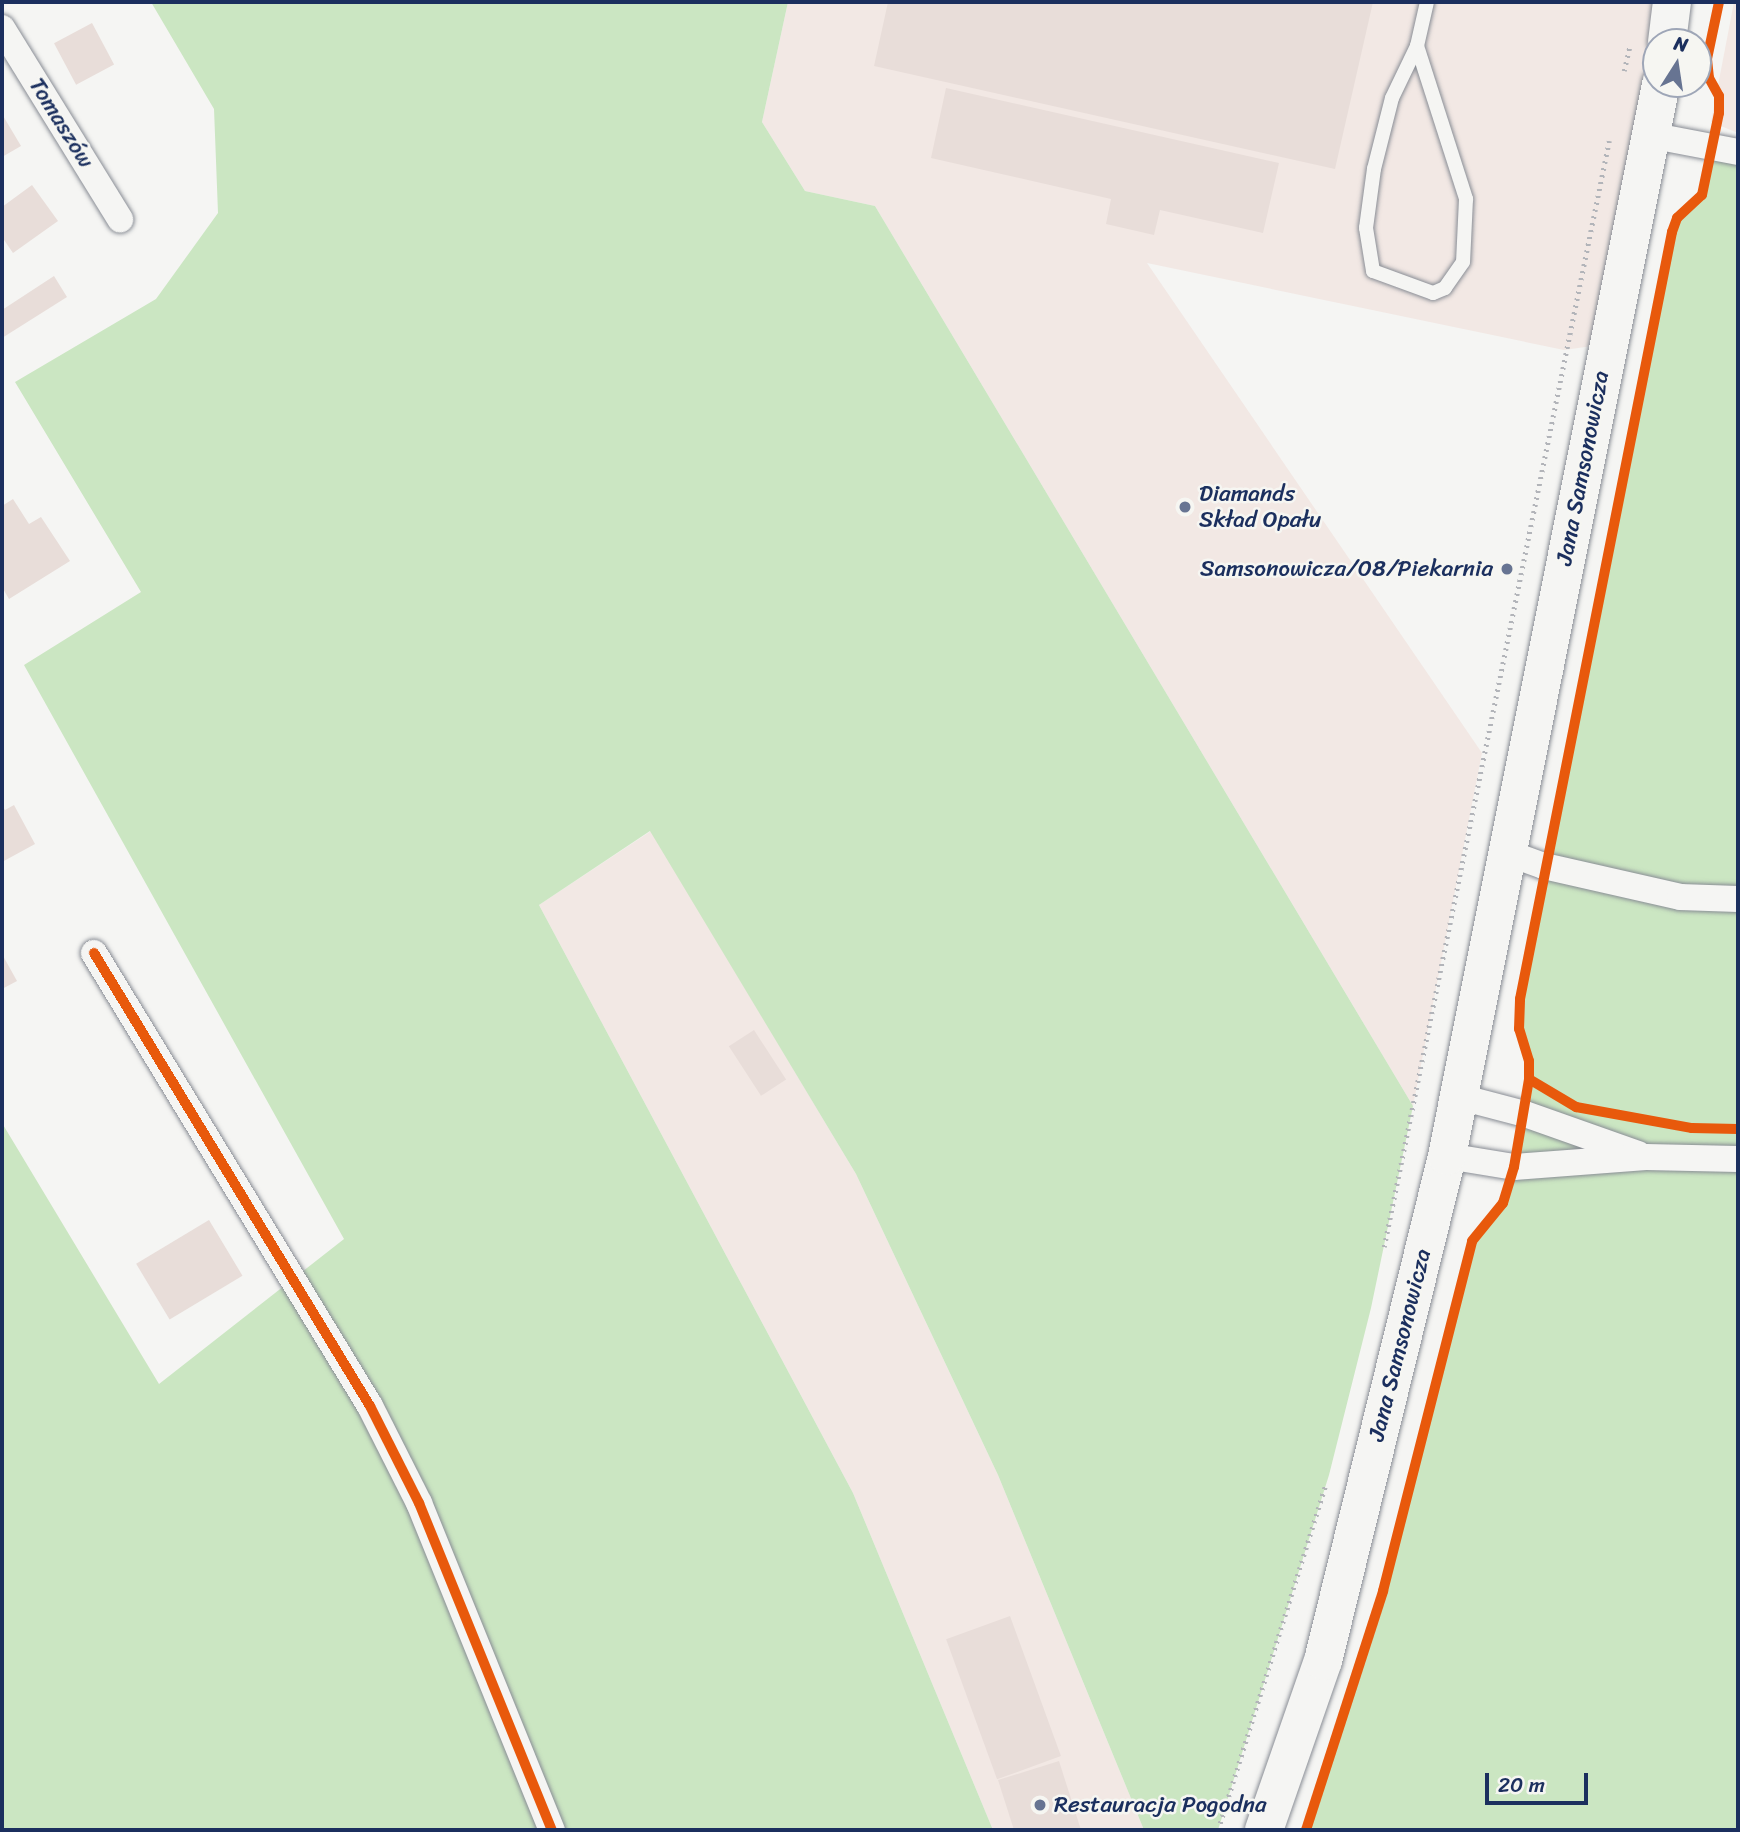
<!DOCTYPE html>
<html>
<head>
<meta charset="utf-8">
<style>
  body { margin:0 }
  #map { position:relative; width:1740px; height:1832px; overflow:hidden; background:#f5f5f3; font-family:Sriracha,sans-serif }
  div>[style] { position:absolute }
  .built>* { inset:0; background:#f2e8e4 }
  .green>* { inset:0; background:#cbe6c2 }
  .building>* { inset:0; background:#e8ddd9; transform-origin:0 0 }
  .path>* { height:4.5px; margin-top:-2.25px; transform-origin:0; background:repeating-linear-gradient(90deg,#b2b4b9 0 2px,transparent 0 7px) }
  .roads { filter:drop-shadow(0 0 2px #898d95) drop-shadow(0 0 2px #898d95) }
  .service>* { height:14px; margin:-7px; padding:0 7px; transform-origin:7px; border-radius:7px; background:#f5f5f3 }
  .minor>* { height:26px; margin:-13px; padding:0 13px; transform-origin:13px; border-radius:13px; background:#f5f5f3 }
  .secondary>* { height:38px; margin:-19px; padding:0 19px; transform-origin:19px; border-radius:19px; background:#f5f5f3 }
  .cycleway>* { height:10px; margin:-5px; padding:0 5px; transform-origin:5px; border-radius:5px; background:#e8590c }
  .dots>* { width:19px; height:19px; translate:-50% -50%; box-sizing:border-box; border:4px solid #f6f6f2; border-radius:50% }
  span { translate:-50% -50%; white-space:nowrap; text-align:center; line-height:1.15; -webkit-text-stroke:5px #f6f6f2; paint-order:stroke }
  .street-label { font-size:23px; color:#1b2f5e }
  .poi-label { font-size:23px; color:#1b2f5e }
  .left { translate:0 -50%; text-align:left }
  .right { translate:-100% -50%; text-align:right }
  .frame { position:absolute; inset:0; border:4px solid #1b2f5e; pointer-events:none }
  .north { position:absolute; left:1642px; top:28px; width:70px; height:70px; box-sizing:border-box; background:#f6f6f2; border:2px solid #9ea6b7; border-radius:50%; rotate:12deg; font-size:19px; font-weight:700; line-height:28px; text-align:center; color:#1b2f5e }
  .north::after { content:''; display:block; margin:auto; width:24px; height:32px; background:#677492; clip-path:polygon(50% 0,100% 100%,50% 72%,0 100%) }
  .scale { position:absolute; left:1485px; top:1773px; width:103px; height:32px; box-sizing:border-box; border:4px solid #1b2f5e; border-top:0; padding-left:9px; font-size:21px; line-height:24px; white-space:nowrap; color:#1b2f5e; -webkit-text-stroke:5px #f6f6f2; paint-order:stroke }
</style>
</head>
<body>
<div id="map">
  <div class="built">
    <i style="clip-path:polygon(788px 2px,1672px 2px,1656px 42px,1656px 84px,1599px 345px,1564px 350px,1147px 263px,1482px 753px,1413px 1106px,875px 206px,805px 191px,762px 122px)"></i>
    <i style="clip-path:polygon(1734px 2px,1738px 2px,1738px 133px,1711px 122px)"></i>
    <i style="clip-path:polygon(651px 831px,856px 1174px,998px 1475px,1144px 1830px,993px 1830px,853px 1493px,539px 905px)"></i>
  </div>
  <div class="green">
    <i style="clip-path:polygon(151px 2px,788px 2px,762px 122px,805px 191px,875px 206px,1413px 1106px,1371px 1308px,1329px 1475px,1218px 1830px,1144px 1830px,998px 1475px,856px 1174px,650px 831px,539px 905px,853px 1493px,993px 1830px,2px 1830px,2px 1123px,159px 1384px,344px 1239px,24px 665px,141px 592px,15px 382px,156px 299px,218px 213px,214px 109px)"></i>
    <i style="clip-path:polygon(1711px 146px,1738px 153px,1738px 1830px,1306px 1830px,1383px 1591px,1472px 1241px,1503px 1203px,1514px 1167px,1529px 1079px,1529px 1061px,1519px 1029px,1520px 999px,1544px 866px,1672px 232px,1677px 218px,1702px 195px)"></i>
  </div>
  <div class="building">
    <i style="clip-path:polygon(888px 2px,1373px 2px,1335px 169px,874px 66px)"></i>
    <i style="left:92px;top:23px;width:47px;height:43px;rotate:62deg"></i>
    <i style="clip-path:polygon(946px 88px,1279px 163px,1263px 233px,1160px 210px,1154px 235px,1106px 224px,1111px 199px,931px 158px)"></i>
    <i style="clip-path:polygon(2px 114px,21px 146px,2px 157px)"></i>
    <i style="clip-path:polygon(32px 185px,58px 221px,13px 253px,2px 237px,2px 207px)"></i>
    <i style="clip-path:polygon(54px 276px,67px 297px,2px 338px,2px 310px)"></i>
    <i style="clip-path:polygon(13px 499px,29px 524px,41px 517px,70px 561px,9px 599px,2px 587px,2px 506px)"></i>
    <i style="clip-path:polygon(2px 805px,5px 810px,14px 805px,35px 844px,2px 862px)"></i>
    <i style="clip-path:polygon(2px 954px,17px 981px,2px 989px)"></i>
    <i style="left:754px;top:1030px;width:59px;height:30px;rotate:57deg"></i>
    <i style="left:209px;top:1220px;width:65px;height:85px;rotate:59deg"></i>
    <i style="left:1010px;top:1616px;width:149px;height:68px;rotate:70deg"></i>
    <i style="clip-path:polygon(1059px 1761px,1081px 1830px,1014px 1830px,998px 1780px)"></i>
  </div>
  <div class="path">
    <i style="left:1624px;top:71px;width:26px;rotate:-77deg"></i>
    <i style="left:1384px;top:1247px;width:1129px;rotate:-78.5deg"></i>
    <i style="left:1218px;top:1830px;width:363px;rotate:-72.7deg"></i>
  </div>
  <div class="roads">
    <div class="service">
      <i style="left:1417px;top:46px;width:161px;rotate:72.2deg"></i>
      <i style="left:1466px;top:199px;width:63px;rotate:92.7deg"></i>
      <i style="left:1463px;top:262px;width:32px;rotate:125deg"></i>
      <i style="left:1445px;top:288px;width:13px;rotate:157deg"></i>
      <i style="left:1433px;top:293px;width:64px;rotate:-159.9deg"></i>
      <i style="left:1373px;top:271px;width:44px;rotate:-99.2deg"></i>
      <i style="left:1366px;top:228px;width:60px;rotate:-82.3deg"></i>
      <i style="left:1374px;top:169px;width:73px;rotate:-75.8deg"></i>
      <i style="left:1392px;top:98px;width:58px;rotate:-64.3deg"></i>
      <i style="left:1417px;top:46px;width:45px;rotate:-77.2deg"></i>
    </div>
    <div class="minor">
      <i style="left:2px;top:28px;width:225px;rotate:58.3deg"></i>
      <i style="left:1654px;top:136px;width:86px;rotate:10.8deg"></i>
      <i style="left:1508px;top:853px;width:38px;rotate:20deg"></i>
      <i style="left:1544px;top:866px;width:139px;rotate:12.8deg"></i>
      <i style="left:1680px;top:897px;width:58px;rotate:2deg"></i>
      <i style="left:94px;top:953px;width:530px;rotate:58.65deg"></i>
      <i style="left:370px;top:1406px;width:109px;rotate:63.2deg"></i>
      <i style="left:419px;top:1503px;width:353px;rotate:67.9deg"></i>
      <i style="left:1460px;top:1097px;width:67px;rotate:14.7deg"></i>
      <i style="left:1525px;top:1114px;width:120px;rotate:19.5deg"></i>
      <i style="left:1447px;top:1156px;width:68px;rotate:9.3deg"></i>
      <i style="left:1514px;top:1167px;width:132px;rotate:-4.3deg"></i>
      <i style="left:1646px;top:1157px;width:92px;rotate:1.2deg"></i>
    </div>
    <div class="secondary">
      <i style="left:1667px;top:42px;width:40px;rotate:-82.9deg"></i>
      <i style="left:1264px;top:1830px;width:179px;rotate:-70.8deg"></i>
      <i style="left:1323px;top:1661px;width:520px;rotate:-76.2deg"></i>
      <i style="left:1447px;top:1156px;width:1093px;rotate:-78.71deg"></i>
    </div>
  </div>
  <div class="cycleway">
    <i style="left:94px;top:953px;width:530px;rotate:58.65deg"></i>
    <i style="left:370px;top:1406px;width:109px;rotate:63.2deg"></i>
    <i style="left:419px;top:1503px;width:353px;rotate:67.9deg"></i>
    <i style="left:1529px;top:1079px;width:55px;rotate:30.8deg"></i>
    <i style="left:1576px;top:1107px;width:118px;rotate:10.3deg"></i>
    <i style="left:1692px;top:1128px;width:46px;rotate:1.2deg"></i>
    <i style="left:1306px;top:1830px;width:251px;rotate:-72.1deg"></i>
    <i style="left:1383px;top:1591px;width:361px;rotate:-75.7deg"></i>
    <i style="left:1472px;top:1241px;width:49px;rotate:-50.8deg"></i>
    <i style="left:1503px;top:1203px;width:38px;rotate:-73deg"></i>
    <i style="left:1514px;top:1167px;width:89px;rotate:-80.3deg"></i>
    <i style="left:1529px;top:1079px;width:18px;rotate:-90deg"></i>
    <i style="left:1529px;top:1061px;width:34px;rotate:-107deg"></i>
    <i style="left:1519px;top:1029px;width:30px;rotate:-88deg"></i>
    <i style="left:1520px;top:999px;width:782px;rotate:-78.79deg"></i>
    <i style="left:1672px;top:232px;width:15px;rotate:-70deg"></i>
    <i style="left:1677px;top:218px;width:34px;rotate:-43deg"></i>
    <i style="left:1702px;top:195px;width:84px;rotate:-78.3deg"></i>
    <i style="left:1719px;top:113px;width:17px;rotate:-90deg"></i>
    <i style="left:1719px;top:96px;width:21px;rotate:-119deg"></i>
    <i style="left:1709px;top:78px;width:19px;rotate:-96deg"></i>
    <i style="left:1707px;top:59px;width:58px;rotate:-78.1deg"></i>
  </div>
  <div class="dots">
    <i style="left:1185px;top:507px;background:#677492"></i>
    <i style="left:1507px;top:569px;background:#677492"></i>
    <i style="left:1040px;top:1805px;background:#677492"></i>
  </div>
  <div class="street-label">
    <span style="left:61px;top:123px;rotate:58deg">Tomaszów</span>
    <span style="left:1583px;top:468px;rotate:-79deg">Jana Samsonowicza</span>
    <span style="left:1400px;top:1345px;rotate:-76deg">Jana Samsonowicza</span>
  </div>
  <div class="poi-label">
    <span class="left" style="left:1199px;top:507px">Diamands<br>Skład Opału</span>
    <span class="right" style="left:1493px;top:569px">Samsonowicza/08/Piekarnia</span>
    <span class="left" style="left:1054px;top:1805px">Restauracja Pogodna</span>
  </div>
  <div class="frame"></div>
  <div class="north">N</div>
  <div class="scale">20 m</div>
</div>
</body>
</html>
